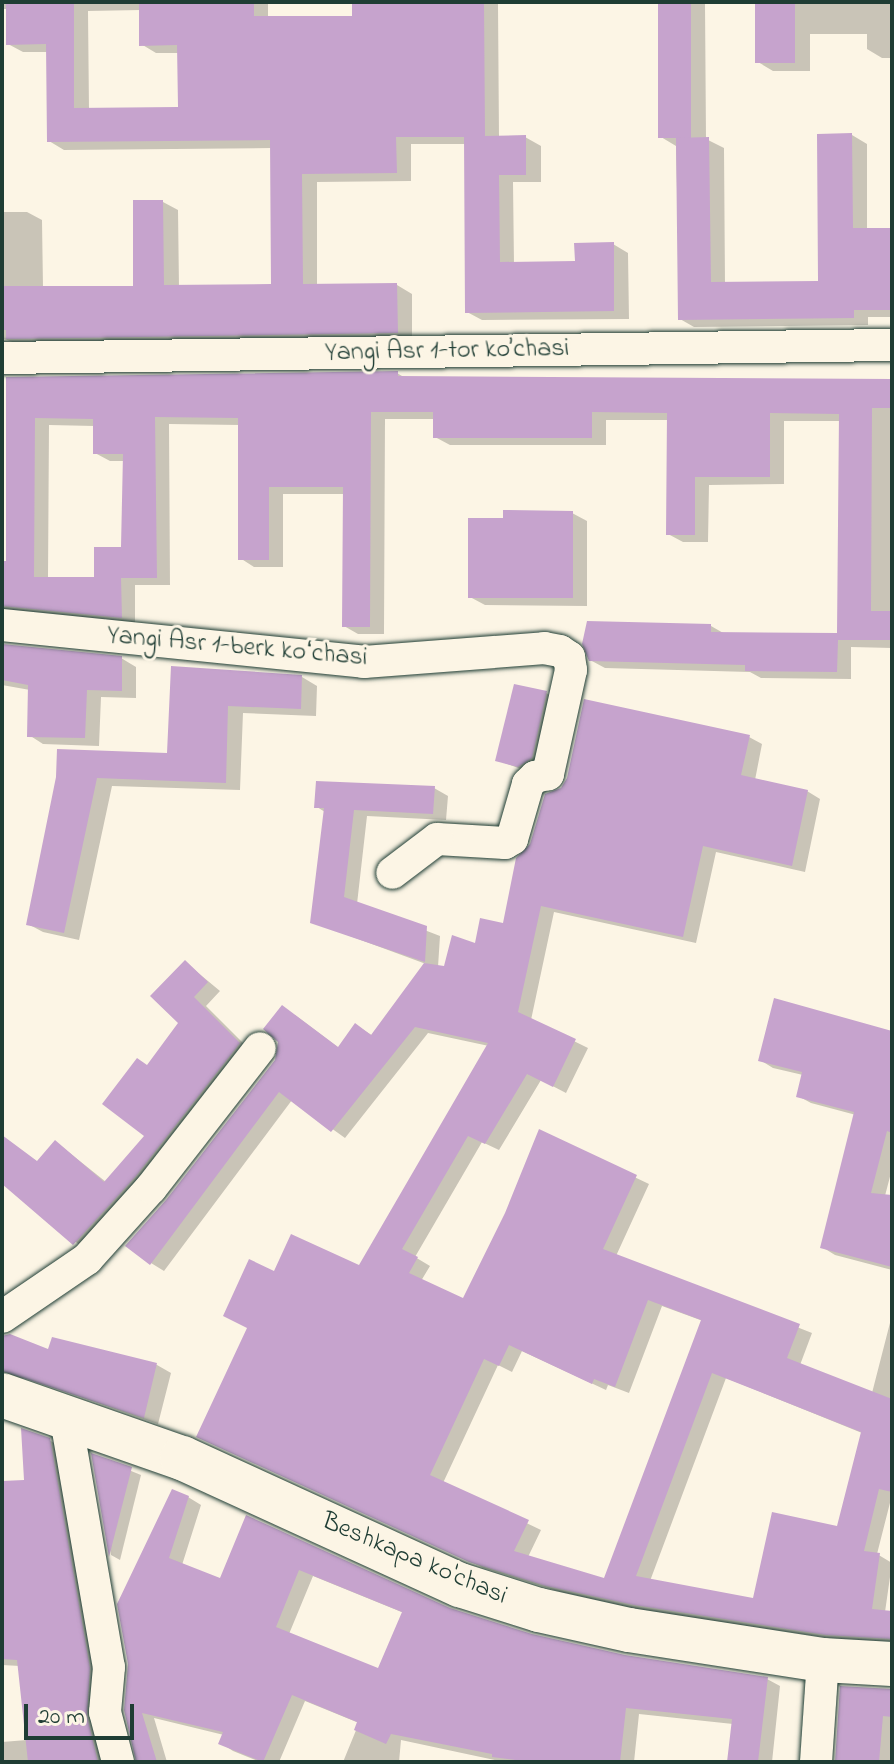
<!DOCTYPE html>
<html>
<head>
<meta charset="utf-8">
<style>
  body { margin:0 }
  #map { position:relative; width:894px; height:1764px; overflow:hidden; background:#fcf5e5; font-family:"Indie Flower",sans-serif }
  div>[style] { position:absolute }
  .shadow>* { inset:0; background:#0003 }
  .building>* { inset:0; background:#c6a3cd; transform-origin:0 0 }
  .roads { filter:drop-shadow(0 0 2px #1f3d34) drop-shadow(0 0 2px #1f3d34) }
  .street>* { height:32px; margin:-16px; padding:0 16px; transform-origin:16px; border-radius:16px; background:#fcf5e5 }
  .secondary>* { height:44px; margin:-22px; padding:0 22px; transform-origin:22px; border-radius:22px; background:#fcf5e5 }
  span { translate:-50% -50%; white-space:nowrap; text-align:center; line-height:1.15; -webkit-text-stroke:6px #fcf5e5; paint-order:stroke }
  .street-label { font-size:26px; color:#1f3d34 }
  .frame { position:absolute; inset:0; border:4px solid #1f3d34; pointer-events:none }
  .scale { position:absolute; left:24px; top:1704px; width:110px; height:36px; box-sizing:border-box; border:4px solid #1f3d34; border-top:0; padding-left:10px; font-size:24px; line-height:28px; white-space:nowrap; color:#1f3d34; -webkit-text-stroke:6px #fcf5e5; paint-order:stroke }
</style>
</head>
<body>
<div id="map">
  <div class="shadow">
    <i style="clip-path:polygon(evenodd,2px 2px,268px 2px,268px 18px,354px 18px,354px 2px,892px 2px,892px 58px,882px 58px,867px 49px,867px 34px,810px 34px,810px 71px,773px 71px,758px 62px,757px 2px,705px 3px,706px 139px,724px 148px,725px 284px,820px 283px,852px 135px,867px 144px,867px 230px,892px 230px,892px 317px,868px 317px,868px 325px,694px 327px,680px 319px,676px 146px,661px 137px,660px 3px,498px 4px,499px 138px,525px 137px,541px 146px,541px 182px,513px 182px,514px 264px,577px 263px,613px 244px,628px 253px,629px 319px,482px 320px,467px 312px,466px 144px,411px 144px,411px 181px,317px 182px,317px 286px,397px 285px,412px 294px,412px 341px,23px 346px,2px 338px,2px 212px,27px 212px,42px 220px,43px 288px,135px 288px,163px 202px,178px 210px,179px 287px,273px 286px,272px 148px,64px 150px,49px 141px,48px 52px,23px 52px,8px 44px,8px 9px,2px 9px,2px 2px,141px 10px,141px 44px,156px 53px,179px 53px,180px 109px,89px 110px,88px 11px,141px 10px)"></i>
    <i style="clip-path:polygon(evenodd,397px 373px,407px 379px,892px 381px,892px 648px,851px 647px,851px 679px,761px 678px,750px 672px,605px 668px,590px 660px,711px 626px,725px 634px,839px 635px,841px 421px,784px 421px,784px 484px,709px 485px,708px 542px,683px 542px,668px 534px,669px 420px,606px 420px,606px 445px,450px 445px,435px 437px,435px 419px,385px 419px,384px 634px,358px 634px,344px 626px,345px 494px,283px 494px,283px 567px,254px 567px,240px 558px,240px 425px,169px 424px,170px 585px,135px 585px,135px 625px,2px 621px,2px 563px,8px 563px,8px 379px,397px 373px,49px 425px,95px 426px,95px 453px,110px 461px,125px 461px,123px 549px,96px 579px,48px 579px,49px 425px)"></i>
    <i style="clip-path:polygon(572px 513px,587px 521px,587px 606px,485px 605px,470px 597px,505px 520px)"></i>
    <i style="clip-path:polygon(2px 646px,121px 658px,136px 667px,136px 698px,101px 697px,99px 746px,43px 744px,29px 735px,30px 690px,2px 685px)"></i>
    <i style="clip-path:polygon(173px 668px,302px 677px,317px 686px,316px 716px,243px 713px,240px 790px,112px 786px,79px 940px,43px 932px,28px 924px,58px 777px,169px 755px)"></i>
    <i style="clip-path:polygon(546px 693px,556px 699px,542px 764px,529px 772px,497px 760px)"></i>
    <i style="clip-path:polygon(evenodd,749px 737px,762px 744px,755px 780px,807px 791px,820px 799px,805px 872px,716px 852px,696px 943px,554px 912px,531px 1020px,588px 1048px,566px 1093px,541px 1080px,499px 1150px,482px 1142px,415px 1257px,430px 1266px,421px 1281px,464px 1301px,506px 1213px,540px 1132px,649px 1184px,616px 1256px,812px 1333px,800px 1365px,872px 1393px,892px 1315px,892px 1495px,877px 1554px,892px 1563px,885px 1612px,892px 1613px,892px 1647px,649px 1612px,561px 1592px,484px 1568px,211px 1443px,275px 1273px,360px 1268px,489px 1046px,428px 1033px,345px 1138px,292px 1100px,164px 1271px,151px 1263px,168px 1201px,277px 1060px,295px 1015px,339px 1048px,356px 1025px,373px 1036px,426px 964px,312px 922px,325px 812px,317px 807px,434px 788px,448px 796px,446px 820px,367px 816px,357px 904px,440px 936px,438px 967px,446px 968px,749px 737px,662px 1306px,703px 1321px,605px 1580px,528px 1557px,541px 1530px,443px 1483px,498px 1365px,512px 1372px,522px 1351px,606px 1390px,608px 1385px,629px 1393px,662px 1306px,749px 737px,726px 1378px,862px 1433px,838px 1529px,754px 1600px,650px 1581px,726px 1378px)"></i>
    <i style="clip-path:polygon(185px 962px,220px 991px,206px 1006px,252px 1052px,88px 1252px,2px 1181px,2px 1141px,38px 1162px,56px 1142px,106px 1182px,147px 1135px,148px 1066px,181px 1023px)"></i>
    <i style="clip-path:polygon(892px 1033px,892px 1169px,875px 1234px,892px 1238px,892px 1270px,835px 1255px,822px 1247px,856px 1115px,811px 1103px,798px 1096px,803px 1075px,773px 1068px,760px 1060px)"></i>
    <i style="clip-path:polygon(2px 1336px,50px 1352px,53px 1339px,157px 1365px,171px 1373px,158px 1424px,26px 1378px,2px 1381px)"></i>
    <i style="clip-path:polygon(49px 1440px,63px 1448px,109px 1762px,2px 1762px,2px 1742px,27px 1740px,20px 1666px,2px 1665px,2px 1483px,26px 1482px)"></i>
    <i style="clip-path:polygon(94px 1456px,141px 1475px,120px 1560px,111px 1555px)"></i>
    <i style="clip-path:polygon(evenodd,188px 1497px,201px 1505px,182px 1565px,221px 1581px,247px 1517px,449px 1610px,531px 1636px,625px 1657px,767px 1679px,780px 1686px,772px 1762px,729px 1762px,733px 1724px,639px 1714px,634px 1762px,504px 1762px,401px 1740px,399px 1762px,343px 1762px,359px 1723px,305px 1701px,279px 1762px,260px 1762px,233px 1751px,221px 1743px,224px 1735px,154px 1718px,167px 1762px,137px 1762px,130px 1664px,188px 1497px,313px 1576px,404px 1613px,379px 1671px,289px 1634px,313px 1576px)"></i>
    <i style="clip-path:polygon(892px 1691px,892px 1762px,837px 1762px)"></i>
  </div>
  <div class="building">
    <i style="clip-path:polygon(6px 2px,74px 2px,74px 108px,178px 107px,177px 45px,139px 46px,139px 2px,254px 2px,254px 16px,352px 16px,352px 2px,484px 2px,485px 136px,526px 135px,526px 175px,499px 175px,500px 262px,575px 261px,574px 243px,614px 242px,614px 311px,465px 313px,464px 137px,396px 137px,397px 173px,302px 174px,303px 284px,397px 283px,398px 333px,6px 339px,6px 330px,2px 330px,2px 286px,133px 286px,133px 200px,163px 200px,164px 285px,271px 284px,270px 140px,47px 142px,46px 44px,6px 45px)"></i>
    <i style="left:658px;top:2px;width:33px;height:136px"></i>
    <i style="left:755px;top:2px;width:40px;height:61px"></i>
    <i style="clip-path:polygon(852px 133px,853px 228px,892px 228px,892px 310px,854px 310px,854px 318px,678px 320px,676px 138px,709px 137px,711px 282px,818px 281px,817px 134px)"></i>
    <i style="clip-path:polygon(evenodd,398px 371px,398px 376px,892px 379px,892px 408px,872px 408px,871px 611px,892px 611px,892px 640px,838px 640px,837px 672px,745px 671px,745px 665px,589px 661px,582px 644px,587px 621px,711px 624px,711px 632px,837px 633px,839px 414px,770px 413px,770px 477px,695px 477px,695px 535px,666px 535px,667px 413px,592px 412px,592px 438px,433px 438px,433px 412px,371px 412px,370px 627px,342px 627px,343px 487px,269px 487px,269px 560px,238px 560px,238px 418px,155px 417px,157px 578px,121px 578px,122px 618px,2px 606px,2px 561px,6px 561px,6px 377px,398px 371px,35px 418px,93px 419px,93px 454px,123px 454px,121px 547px,94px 547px,94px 577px,34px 577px,35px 418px)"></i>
    <i style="clip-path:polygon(503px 510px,573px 511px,573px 598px,468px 598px,468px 518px,503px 518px)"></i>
    <i style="clip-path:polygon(2px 644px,122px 656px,122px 691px,87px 690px,85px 738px,27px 737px,28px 685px,2px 680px)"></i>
    <i style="clip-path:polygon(171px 666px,302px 675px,301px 709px,228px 706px,226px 783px,97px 778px,64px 933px,26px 925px,56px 777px,57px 749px,167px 753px)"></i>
    <i style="clip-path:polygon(514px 684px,547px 691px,532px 758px,518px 767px,495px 761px)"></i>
    <i style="clip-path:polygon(evenodd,584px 699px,750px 735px,741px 775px,808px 790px,792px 866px,703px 846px,683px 937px,541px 906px,518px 1012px,576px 1039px,553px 1087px,527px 1074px,485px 1144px,468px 1136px,402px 1249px,418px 1257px,409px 1273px,463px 1298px,505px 1213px,539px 1129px,637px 1175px,603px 1249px,800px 1324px,787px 1358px,892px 1399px,892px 1492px,879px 1489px,864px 1551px,880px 1553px,872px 1609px,892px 1611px,892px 1639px,826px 1635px,634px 1605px,546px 1586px,469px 1562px,196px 1437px,247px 1328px,223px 1316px,249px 1259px,274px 1271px,291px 1234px,359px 1265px,488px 1043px,415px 1027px,331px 1132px,279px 1092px,150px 1265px,125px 1246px,166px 1200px,275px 1060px,278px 1042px,263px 1029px,282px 1005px,338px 1047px,355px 1023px,371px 1035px,424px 963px,444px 966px,452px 935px,475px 943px,480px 918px,503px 923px,516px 858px,530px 844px,545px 794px,561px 788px,567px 778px,584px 699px,648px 1300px,701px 1320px,604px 1578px,514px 1551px,529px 1520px,430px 1475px,484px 1359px,499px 1366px,509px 1345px,592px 1384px,594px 1379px,615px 1387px,648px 1300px,584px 699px,712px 1373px,861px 1432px,837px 1526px,772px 1512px,753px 1598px,636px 1576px,712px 1373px)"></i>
    <i style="clip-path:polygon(316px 781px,435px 786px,433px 814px,354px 810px,344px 897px,427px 926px,425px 962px,310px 923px,324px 808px,314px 808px)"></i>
    <i style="clip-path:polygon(185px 960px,208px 982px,194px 997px,240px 1043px,136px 1176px,73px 1245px,2px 1184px,2px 1135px,37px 1161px,55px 1140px,104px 1182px,144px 1136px,102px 1104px,137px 1058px,147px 1065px,178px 1023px,150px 996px)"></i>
    <i style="clip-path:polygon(774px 998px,892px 1031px,892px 1133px,887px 1131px,871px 1193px,892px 1195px,892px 1267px,820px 1248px,854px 1112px,796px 1097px,802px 1072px,758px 1061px)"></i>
    <i style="clip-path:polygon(10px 1334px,48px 1349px,52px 1337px,157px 1363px,144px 1418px,2px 1371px,2px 1336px)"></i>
    <i style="clip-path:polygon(21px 1428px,50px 1438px,90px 1668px,87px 1716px,98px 1762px,28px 1762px,17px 1660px,2px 1659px,2px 1481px,24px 1480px)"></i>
    <i style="clip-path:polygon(91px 1453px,132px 1467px,109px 1557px)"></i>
    <i style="clip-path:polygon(evenodd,172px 1489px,189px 1496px,169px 1558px,220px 1578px,246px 1515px,450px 1608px,532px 1634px,625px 1655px,768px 1677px,758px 1762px,727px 1762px,732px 1719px,626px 1708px,620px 1762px,531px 1762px,492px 1757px,492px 1754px,391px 1734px,386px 1744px,354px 1730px,357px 1722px,292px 1695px,263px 1762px,218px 1744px,223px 1732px,142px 1713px,157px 1762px,136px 1762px,124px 1710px,128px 1664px,117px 1604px,172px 1489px,299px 1570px,402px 1612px,378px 1668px,276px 1627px,299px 1570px)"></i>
    <i style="clip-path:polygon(840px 1686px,892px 1689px,892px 1717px,883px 1716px,879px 1762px,835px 1762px)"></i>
  </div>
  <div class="roads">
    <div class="street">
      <i style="left:2px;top:358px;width:890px;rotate:-0.84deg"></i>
      <i style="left:2px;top:625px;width:364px;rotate:5.8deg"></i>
      <i style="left:364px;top:662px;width:181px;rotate:-4.4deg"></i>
      <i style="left:544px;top:648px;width:16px;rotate:11deg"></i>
      <i style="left:560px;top:651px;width:11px;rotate:34deg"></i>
      <i style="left:569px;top:657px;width:13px;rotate:81deg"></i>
      <i style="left:571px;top:670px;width:107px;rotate:102.5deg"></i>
      <i style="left:548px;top:774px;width:13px;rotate:167deg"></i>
      <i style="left:535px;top:777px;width:10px;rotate:135deg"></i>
      <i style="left:528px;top:784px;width:57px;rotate:106.2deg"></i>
      <i style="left:512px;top:839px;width:8px;rotate:150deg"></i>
      <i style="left:505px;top:843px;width:68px;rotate:-176.6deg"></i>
      <i style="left:437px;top:839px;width:56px;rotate:142.9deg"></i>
      <i style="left:2px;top:1317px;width:103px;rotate:-34.3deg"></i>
      <i style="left:87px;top:1259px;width:96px;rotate:-48deg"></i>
      <i style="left:151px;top:1188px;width:177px;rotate:-52.1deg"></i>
      <i style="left:66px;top:1419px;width:252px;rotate:80.2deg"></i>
      <i style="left:109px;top:1667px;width:45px;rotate:95.1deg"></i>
      <i style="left:105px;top:1712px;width:52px;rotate:75.4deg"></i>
      <i style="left:816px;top:1762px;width:102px;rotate:-86.1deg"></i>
    </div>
    <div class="secondary">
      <i style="left:2px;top:1395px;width:191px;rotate:19.3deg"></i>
      <i style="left:182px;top:1458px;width:306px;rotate:24.6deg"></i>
      <i style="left:460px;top:1585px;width:83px;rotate:17.6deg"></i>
      <i style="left:539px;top:1610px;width:92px;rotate:12.5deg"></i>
      <i style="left:629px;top:1630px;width:196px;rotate:8.8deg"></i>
      <i style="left:823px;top:1660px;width:69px;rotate:3.3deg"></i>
    </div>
  </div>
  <div class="street-label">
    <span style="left:447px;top:352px;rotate:-1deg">Yangi Asr 1-tor koʼchasi</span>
    <span style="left:237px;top:648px;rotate:5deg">Yangi Asr 1-berk koʻchasi</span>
    <span style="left:414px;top:1560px;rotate:23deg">Beshkapa ko'chasi</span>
  </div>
  <div class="frame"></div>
  <div class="scale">20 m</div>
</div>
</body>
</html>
